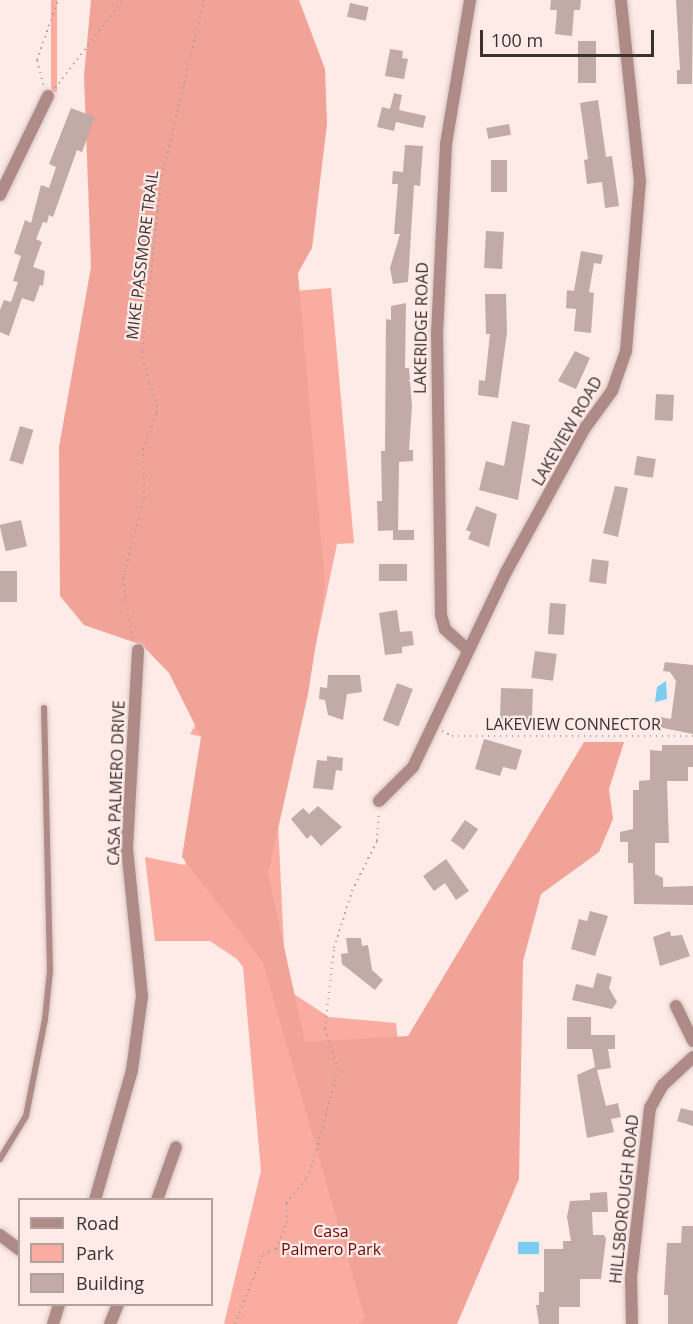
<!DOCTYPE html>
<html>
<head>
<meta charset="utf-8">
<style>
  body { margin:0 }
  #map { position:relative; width:693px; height:1324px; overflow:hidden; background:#feeae7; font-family:"Open Sans",sans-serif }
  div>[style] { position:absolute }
  .green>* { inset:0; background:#fbaca1; transform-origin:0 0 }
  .forest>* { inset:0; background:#f2a398 }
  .water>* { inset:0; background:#7cccf2; transform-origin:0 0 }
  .building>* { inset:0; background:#c2aba7; transform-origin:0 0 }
  .path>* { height:2px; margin-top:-1px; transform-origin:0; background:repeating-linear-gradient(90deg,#b1a19f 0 1.5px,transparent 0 6px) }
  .roads { filter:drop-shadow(0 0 2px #d7c5c2) drop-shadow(0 0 2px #d7c5c2) }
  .lane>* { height:6px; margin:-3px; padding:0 3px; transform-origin:3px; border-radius:3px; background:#ae8b86 }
  .street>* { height:12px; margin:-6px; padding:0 6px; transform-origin:6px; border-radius:6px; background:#ae8b86 }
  span { translate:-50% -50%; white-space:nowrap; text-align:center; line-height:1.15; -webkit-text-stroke:4.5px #feeae7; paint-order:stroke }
  .street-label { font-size:16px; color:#3b3130 }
  .park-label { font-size:16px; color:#670a08 }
  .legend { position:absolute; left:18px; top:1198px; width:195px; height:108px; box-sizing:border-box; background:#feeae7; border:2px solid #b0a09e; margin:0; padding:8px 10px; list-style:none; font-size:18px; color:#3b3130 }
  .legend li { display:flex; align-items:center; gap:12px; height:30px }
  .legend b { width:30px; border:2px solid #b0a09e }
  .scale { position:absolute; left:480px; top:30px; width:174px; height:27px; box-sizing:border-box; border:3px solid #3b3130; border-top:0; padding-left:8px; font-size:18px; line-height:21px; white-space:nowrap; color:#3b3130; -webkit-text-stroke:4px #feeae7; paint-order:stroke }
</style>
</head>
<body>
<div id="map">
  <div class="green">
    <i style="left:51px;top:0;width:6px;height:92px"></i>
    <i style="clip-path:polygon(331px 288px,354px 543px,337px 544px,278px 824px,286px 989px,329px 1017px,396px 1023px,423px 1324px,224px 1324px,261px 1171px,243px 967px,237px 959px,210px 941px,155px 941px,145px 857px,185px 865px,211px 739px,190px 734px,251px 636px,238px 296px)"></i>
  </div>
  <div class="forest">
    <i style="clip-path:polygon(91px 0,299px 0,325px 69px,327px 124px,312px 248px,298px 273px,325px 585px,308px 694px,268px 874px,305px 1042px,408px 1036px,584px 742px,624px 742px,609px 789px,613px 819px,599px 852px,541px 894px,523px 961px,519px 1179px,457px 1324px,358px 1324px,365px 1318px,263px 962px,182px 857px,201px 737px,169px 673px,142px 645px,84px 625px,60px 596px,59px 447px,91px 267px,84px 76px)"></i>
  </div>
  <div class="water">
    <i style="clip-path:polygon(666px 681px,667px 699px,655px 702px,657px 687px)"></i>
    <i style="left:518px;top:1242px;width:21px;height:12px"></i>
  </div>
  <div class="building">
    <i style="clip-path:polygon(551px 0,581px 0,580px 10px,574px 10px,572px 36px,555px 34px,557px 10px,550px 10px)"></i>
    <i style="clip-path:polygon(676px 0,693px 0,692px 84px,677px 84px,677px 70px,680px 70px)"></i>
    <i style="left:350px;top:3px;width:19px;height:14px;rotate:12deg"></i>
    <i style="left:578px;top:41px;width:18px;height:42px"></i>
    <i style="clip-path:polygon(390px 49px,403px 51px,402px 58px,408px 59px,404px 79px,385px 76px)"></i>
    <i style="clip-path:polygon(394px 93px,402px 95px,399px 110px,426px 116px,423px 128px,396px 122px,394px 131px,377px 127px,382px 107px,390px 109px)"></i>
    <i style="clip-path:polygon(598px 100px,606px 157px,612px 156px,619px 206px,605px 208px,602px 182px,587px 184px,584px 160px,588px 159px,580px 103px)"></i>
    <i style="clip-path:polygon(71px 108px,95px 117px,82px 152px,77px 150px,53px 217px,49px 215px,47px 223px,43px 222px,36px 239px,42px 242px,33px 267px,45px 271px,43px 286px,40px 285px,34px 302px,22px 298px,9px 336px,0 332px,0 310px,4px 300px,11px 302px,18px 282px,13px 281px,21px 256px,14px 253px,25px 220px,31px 223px,41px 185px,49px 188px,56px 167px,49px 164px)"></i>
    <i style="left:509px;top:124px;width:11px;height:23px;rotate:80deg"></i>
    <i style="clip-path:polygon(405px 145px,423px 146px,420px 186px,414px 185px,408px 282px,393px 284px,390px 268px,400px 234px,394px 234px,398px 184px,392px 184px,393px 171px,403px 172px)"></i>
    <i style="left:491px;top:160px;width:16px;height:32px"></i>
    <i style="left:486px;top:231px;width:18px;height:37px;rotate:3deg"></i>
    <i style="clip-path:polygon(581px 251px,603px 255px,601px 264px,594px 263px,589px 292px,594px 293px,591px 333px,574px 331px,576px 309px,566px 308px,567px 290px,574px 291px)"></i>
    <i style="clip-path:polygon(485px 294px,506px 294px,507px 332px,498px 398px,478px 395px,479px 380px,485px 381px,490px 334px,486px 334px)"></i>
    <i style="clip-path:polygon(406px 303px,405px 368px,409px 368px,412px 406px,409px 450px,413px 450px,413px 461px,399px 462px,398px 530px,378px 531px,377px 501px,382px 501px,381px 451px,385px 451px,386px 319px,391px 320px,391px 306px)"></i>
    <i style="clip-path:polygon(575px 351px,590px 358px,576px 389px,558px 381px)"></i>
    <i style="left:656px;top:394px;width:18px;height:26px;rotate:3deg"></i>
    <i style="clip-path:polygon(512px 421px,530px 425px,518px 500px,479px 490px,486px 461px,504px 466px)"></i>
    <i style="left:20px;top:426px;width:14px;height:36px;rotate:17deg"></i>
    <i style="left:637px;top:456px;width:19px;height:19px;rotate:9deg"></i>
    <i style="clip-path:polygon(615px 486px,628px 488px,618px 537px,603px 533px)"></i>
    <i style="clip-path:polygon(476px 506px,497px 514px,489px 547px,468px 539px,471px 532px,466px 530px)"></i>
    <i style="left:21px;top:520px;width:27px;height:22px;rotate:77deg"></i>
    <i style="left:414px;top:530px;width:10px;height:21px;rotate:90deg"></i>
    <i style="left:592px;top:559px;width:17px;height:23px;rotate:7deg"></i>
    <i style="left:379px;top:564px;width:28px;height:17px"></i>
    <i style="left:17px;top:571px;width:31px;height:17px;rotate:90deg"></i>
    <i style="left:550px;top:603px;width:16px;height:31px;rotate:4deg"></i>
    <i style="clip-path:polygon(397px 610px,400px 632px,412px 631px,414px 645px,402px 647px,402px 653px,385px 655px,379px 613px)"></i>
    <i style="left:535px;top:651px;width:22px;height:27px;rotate:8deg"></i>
    <i style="clip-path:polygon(665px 662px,693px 665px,693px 734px,653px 726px,655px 716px,671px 719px,676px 681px,670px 672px,663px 671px)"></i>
    <i style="clip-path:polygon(328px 675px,360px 675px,362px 692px,347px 694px,343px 720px,328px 715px,325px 700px,319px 699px,320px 687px,327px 688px)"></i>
    <i style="left:397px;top:683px;width:17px;height:40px;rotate:21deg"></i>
    <i style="left:501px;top:688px;width:32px;height:33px;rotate:2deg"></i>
    <i style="clip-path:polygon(484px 739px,522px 750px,516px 770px,503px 767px,500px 776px,475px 769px)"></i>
    <i style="clip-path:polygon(662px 745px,693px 745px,693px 767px,688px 767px,688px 781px,667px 781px,669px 843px,655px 843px,655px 874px,663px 878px,663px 887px,693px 886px,693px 905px,634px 904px,633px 863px,628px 863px,628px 842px,620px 842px,620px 832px,633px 829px,633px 790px,639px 790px,639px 781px,650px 780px,650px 750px,662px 751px)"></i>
    <i style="clip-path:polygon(327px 756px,343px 758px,342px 771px,336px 770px,333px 790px,313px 788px,317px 760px,327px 761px)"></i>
    <i style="clip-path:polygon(318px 806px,342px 827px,321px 846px,311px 835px,307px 839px,291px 819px,303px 808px,309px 814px)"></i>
    <i style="left:465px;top:820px;width:16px;height:25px;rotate:35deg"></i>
    <i style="clip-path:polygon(446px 859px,469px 891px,456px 900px,445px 883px,434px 891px,423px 876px)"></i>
    <i style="clip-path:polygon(590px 911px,608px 916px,595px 956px,571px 949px,579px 919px,587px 921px)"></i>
    <i style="clip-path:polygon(670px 931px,671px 936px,682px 935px,690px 956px,660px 966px,653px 937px)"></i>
    <i style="clip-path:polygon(346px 938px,361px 938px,362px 946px,368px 945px,372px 970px,383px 980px,375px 990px,342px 964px,341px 954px,348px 953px)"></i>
    <i style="clip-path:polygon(597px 973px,612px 977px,609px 988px,617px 1002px,612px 1009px,572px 1000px,576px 984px,593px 988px)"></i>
    <i style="clip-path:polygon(567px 1017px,591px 1017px,591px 1035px,615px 1035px,615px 1049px,608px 1049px,611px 1068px,597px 1070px,606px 1106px,618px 1103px,621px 1117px,611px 1119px,614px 1132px,587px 1138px,577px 1075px,595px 1067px,592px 1049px,567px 1049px)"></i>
    <i style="clip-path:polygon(681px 1108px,693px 1111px,693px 1126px,677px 1121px)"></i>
    <i style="clip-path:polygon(607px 1192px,608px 1212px,592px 1212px,593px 1235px,604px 1235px,606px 1239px,601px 1279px,580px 1279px,580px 1307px,559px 1307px,559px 1324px,539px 1324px,536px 1305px,539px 1305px,539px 1292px,544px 1292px,544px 1249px,563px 1249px,563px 1241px,571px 1241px,567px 1217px,570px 1201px,590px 1200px,590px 1193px)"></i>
    <i style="clip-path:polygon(682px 1226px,693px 1226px,693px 1324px,668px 1324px,668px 1295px,664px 1295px,667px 1243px,681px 1243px)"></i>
  </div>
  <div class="path">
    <i style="left:43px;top:85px;width:26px;rotate:-103deg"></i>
    <i style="left:37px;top:60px;width:64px;rotate:-70.7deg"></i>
    <i style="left:55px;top:88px;width:111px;rotate:-52.3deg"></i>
    <i style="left:132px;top:639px;width:62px;rotate:-98.4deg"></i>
    <i style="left:123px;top:578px;width:83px;rotate:-75.3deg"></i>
    <i style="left:144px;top:498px;width:49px;rotate:-91.2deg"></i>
    <i style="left:143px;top:449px;width:39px;rotate:-69deg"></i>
    <i style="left:157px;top:413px;width:12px;rotate:-90deg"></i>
    <i style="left:157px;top:401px;width:21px;rotate:-115deg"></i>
    <i style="left:148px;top:382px;width:33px;rotate:-101deg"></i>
    <i style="left:142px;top:350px;width:175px;rotate:-83.4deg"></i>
    <i style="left:162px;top:176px;width:181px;rotate:-76.6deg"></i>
    <i style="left:442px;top:731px;width:11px;rotate:27deg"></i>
    <i style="left:452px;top:736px;width:241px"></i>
    <i style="left:235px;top:1324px;width:75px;rotate:-68.2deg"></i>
    <i style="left:263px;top:1254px;width:14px;rotate:-21deg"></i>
    <i style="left:276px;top:1249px;width:28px;rotate:-67deg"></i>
    <i style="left:287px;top:1223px;width:20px;rotate:-93deg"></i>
    <i style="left:286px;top:1203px;width:33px;rotate:-50deg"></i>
    <i style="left:307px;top:1178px;width:17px;rotate:-69deg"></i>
    <i style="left:313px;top:1162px;width:95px;rotate:-74.8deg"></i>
    <i style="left:338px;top:1070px;width:43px;rotate:-107.6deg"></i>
    <i style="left:325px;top:1029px;width:81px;rotate:-83.7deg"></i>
    <i style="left:334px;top:948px;width:60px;rotate:-72.5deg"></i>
    <i style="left:352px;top:891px;width:56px;rotate:-63.4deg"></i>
    <i style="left:377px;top:841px;width:28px;rotate:-86deg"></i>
  </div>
  <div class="roads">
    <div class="lane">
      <i style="left:0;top:1159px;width:50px;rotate:-58.8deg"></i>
      <i style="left:26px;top:1116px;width:99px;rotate:-78.9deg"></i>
      <i style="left:45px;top:1019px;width:48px;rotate:-84.1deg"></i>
      <i style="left:50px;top:971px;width:263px;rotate:-91.3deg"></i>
    </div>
    <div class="street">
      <i style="left:0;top:195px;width:110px;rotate:-64.1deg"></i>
      <i style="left:467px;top:649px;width:30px;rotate:-138deg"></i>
      <i style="left:445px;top:629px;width:15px;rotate:-106deg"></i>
      <i style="left:441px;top:615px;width:280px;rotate:-90.8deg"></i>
      <i style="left:437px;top:335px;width:191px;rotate:-87.3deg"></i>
      <i style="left:446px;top:144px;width:146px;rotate:-80.5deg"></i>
      <i style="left:379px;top:801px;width:48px;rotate:-45deg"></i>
      <i style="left:413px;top:767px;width:216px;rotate:-64.5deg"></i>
      <i style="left:506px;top:572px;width:164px;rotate:-61.3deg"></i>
      <i style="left:585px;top:428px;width:46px;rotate:-53.9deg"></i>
      <i style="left:612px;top:391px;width:42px;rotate:-70.7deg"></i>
      <i style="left:626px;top:351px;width:170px;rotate:-85.3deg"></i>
      <i style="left:640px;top:182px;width:183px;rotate:-96deg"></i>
      <i style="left:676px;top:1006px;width:39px;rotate:64deg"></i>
      <i style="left:95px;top:1200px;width:135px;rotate:-74.1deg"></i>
      <i style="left:132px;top:1070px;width:75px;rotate:-82.3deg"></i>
      <i style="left:142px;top:996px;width:149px;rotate:-95.8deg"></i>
      <i style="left:127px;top:848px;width:198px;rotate:-86.8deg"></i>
      <i style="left:157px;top:1200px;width:56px;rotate:-70.3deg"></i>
      <i style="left:0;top:1235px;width:25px;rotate:37deg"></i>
      <i style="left:53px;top:1324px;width:21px;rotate:-73deg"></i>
      <i style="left:110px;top:1324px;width:22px;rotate:-68deg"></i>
      <i style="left:632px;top:1324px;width:47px;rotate:-91.2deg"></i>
      <i style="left:631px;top:1277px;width:170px;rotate:-83.6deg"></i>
      <i style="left:650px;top:1108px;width:26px;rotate:-61deg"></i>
      <i style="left:663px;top:1085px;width:41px;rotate:-43deg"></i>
    </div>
  </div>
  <div class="street-label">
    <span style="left:142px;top:255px;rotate:-83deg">MIKE PASSMORE TRAIL</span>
    <span style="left:421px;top:328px;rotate:-89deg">LAKERIDGE ROAD</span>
    <span style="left:567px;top:431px;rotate:-60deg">LAKEVIEW ROAD</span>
    <span style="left:573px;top:724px">LAKEVIEW CONNECTOR</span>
    <span style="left:116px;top:783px;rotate:-88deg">CASA PALMERO DRIVE</span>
    <span style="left:624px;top:1199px;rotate:-84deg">HILLSBOROUGH ROAD</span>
  </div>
  <div class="park-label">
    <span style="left:331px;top:1240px">Casa<br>Palmero Park</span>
  </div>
  <ul class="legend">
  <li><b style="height:8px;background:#ae8b86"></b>Road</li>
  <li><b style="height:16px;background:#fbaca1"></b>Park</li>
  <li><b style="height:16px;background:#c2aba7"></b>Building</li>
  </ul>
  <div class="scale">100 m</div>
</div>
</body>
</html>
